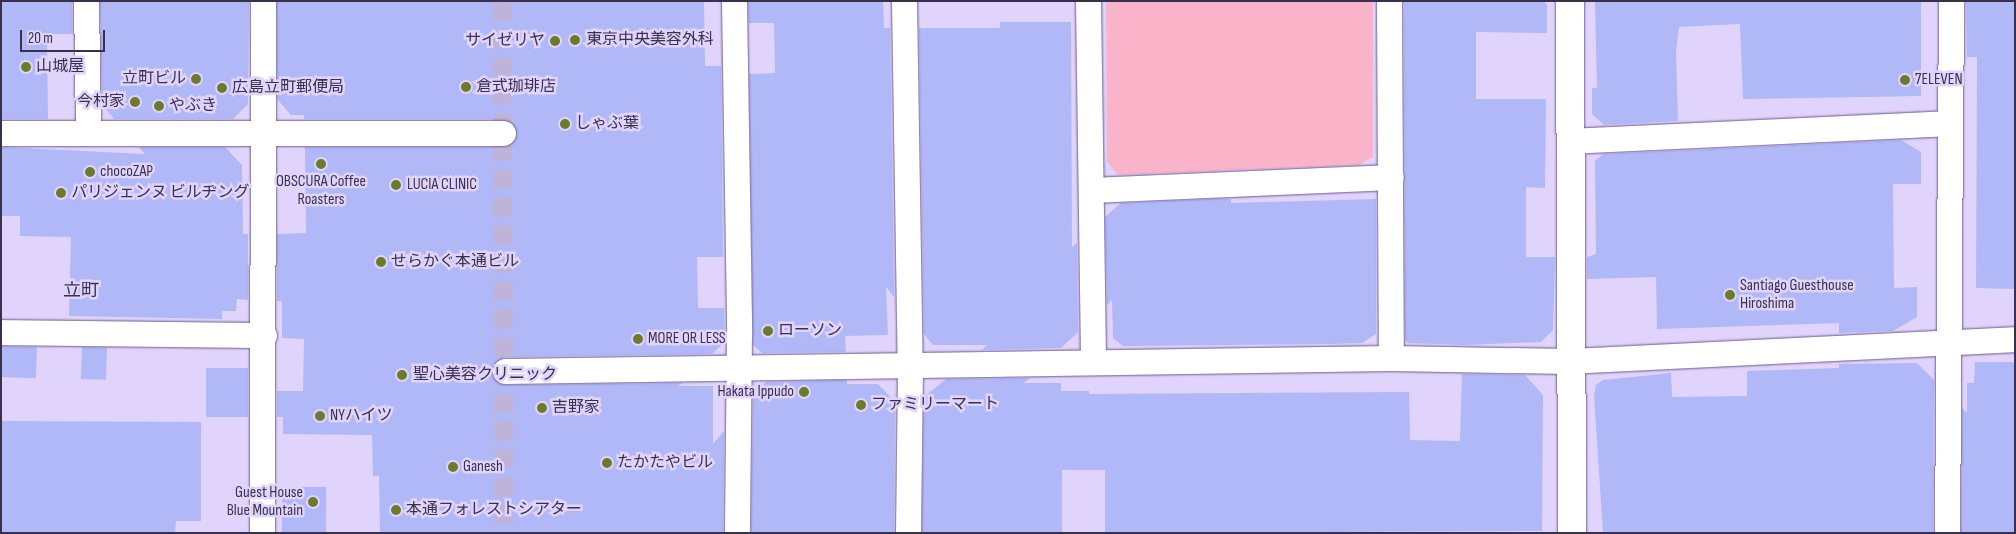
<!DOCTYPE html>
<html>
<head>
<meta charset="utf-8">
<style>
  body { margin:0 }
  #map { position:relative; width:2016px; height:534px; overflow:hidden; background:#e0d4fc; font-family:"Sofia Sans Condensed","Noto Sans JP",sans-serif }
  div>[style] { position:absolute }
  .green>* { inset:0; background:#fab4ca }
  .building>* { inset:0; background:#b0b8f8; transform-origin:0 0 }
  .pedestrian-tunnel>* { height:19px; margin-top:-9.5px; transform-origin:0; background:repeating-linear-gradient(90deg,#bfb3d9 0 19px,transparent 0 28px) }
  .roads { filter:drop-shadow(0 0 1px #6d5993) drop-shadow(0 0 1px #6d5993) }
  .minor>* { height:25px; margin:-12.5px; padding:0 12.5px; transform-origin:12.5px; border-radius:12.5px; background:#fff }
  .tertiary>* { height:28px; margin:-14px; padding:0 14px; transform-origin:14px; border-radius:14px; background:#fff }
  .dots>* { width:14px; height:14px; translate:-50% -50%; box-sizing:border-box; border:2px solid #e0d4fc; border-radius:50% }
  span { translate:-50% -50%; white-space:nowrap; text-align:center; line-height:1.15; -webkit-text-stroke:5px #e0d4fc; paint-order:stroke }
  .poi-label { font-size:16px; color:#39314b }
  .left { translate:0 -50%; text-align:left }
  .right { translate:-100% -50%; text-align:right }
  .neighbourhood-label { font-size:18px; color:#39314b }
  .frame { position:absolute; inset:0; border:2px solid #39314b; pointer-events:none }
  .scale { position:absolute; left:20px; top:30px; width:85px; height:22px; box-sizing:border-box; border:2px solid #39314b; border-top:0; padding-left:6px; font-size:15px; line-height:18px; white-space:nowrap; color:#39314b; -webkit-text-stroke:4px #e0d4fc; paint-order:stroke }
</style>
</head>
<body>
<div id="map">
  <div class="green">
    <i style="clip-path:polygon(1106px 1px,1373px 1px,1373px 157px,1359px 165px,1118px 175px,1107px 162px)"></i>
  </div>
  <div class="building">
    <i style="clip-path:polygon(1px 1px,72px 1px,72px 34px,47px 34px,48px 119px,1px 119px)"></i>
    <i style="clip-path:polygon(100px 1px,249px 1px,248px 104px,233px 119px,114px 119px,102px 104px)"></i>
    <i style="clip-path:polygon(277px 1px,704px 1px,705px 66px,721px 66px,723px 257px,697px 257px,698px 308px,724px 308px,725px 342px,712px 354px,505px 357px,493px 364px,491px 372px,498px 383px,505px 385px,682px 383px,678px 386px,713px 386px,713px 444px,724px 431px,723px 533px,380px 533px,379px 476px,373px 476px,372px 435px,283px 434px,283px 417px,277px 417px,277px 391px,303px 391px,304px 339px,282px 338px,282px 301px,277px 301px,277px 234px,306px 233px,305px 147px,503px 147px,515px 141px,517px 133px,511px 121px,503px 119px,304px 119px,304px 115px,291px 115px,277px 99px)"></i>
    <i style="clip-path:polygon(748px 1px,883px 1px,884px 28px,890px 28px,894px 297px,886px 287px,888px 335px,845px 336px,846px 352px,762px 353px,753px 345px,749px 74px,775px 73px,774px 23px,749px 23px)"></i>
    <i style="clip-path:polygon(1404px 1px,1544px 1px,1547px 5px,1547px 33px,1476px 32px,1476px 99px,1546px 99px,1545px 188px,1526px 187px,1526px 257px,1555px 257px,1553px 330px,1541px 342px,1463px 345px,1408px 343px,1405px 339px)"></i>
    <i style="clip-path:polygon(1595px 1px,1921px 1px,1921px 96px,1743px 99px,1740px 24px,1679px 27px,1676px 52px,1678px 121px,1604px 125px,1592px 114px,1592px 88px,1597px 88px)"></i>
    <i style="clip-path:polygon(1966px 1px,2015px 1px,2015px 289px,1976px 288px,1977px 57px,1967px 57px)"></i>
    <i style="clip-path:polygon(1000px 22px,1071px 22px,1072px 247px,1077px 243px,1078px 332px,1061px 348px,982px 350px,987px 345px,933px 345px,924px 334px,919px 28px,1000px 28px)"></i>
    <i style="clip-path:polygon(1901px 140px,1921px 152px,1921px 184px,1893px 184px,1894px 288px,1917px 287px,1917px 317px,1893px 331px,1839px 333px,1839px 323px,1657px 329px,1656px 277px,1587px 279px,1587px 257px,1596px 254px,1595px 161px,1603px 154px)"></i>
    <i style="clip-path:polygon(1px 147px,145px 154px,139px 147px,225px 147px,242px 165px,243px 234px,248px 234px,248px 300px,237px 299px,236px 311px,222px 311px,222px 319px,69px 316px,71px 237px,20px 236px,20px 216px,1px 216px)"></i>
    <i style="clip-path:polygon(1211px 199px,1231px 199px,1231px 203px,1376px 199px,1376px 334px,1362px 343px,1331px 344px,1123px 346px,1113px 338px,1112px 300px,1107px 305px,1105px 217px,1121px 203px)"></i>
    <i style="left:1px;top:346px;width:36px;height:31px;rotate:2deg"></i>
    <i style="left:82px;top:347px;width:25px;height:32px;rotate:2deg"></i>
    <i style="clip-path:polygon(1975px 362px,2015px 362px,2015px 533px,1961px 533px,1962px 408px,1967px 413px,1967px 383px,1974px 383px)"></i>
    <i style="clip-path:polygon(1917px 363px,1934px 380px,1933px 533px,1603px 533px,1594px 395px,1596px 385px,1603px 380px,1671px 373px,1672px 397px,1747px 396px,1747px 371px,1839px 368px,1839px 364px)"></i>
    <i style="left:206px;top:368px;width:42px;height:49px"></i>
    <i style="clip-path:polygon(1462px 374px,1525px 375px,1543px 395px,1542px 531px,1105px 533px,1105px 470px,1062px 470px,1062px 533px,922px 533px,924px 397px,946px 379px,1030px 378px,1024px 383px,1061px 383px,1061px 391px,1089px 391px,1089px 394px,1409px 392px,1410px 440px,1460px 441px)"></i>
    <i style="clip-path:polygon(847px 380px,847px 384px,878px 384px,895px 402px,894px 533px,751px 533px,753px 397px,766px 382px)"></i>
    <i style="clip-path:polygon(1px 421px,201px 422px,201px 521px,176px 521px,175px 533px,1px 533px)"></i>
    <i style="left:282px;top:487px;width:44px;height:46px"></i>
  </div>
  <div class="pedestrian-tunnel">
    <i style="left:502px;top:1px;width:532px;rotate:89.78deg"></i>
  </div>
  <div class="roads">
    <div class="minor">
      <i style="left:86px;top:1px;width:132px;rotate:89.1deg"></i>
      <i style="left:734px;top:1px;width:333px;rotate:89.1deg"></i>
      <i style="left:739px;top:334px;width:199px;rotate:90.6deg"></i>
      <i style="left:904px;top:1px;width:367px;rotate:89.1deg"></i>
      <i style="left:910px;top:368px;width:165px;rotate:90.7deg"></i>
      <i style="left:1088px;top:1px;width:361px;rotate:89.2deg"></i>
      <i style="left:1389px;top:1px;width:357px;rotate:89.7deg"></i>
      <i style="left:1px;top:133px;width:502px"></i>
      <i style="left:1570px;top:141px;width:380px;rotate:-2.7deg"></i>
      <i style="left:1092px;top:190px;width:299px;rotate:-2.5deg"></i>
      <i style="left:1px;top:332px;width:263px;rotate:0.7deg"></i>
      <i style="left:505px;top:371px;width:886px;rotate:-0.84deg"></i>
      <i style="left:1391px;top:358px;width:178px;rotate:1deg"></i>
      <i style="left:1569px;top:361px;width:447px;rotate:-2.8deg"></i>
      <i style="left:262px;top:533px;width:532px;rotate:-89.89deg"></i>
      <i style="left:1947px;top:533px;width:532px;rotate:-89.57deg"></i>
    </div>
    <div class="tertiary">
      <i style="left:1570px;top:1px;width:532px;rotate:89.78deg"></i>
    </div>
  </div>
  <div class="dots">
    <i style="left:575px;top:40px;background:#6c7b29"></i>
    <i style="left:555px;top:41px;background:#6c7b29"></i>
    <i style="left:26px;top:67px;background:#6c7b29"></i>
    <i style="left:196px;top:79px;background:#6c7b29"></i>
    <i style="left:1905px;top:80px;background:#6c7b29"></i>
    <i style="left:466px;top:87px;background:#6c7b29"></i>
    <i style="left:222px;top:88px;background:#6c7b29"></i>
    <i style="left:135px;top:102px;background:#6c7b29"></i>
    <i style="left:159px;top:106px;background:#6c7b29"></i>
    <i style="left:565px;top:124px;background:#6c7b29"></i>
    <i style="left:321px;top:164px;background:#6c7b29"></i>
    <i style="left:90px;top:172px;background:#6c7b29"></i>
    <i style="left:396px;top:185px;background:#6c7b29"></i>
    <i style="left:61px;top:193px;background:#6c7b29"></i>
    <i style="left:381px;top:262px;background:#6c7b29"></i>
    <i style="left:1730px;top:295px;background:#6c7b29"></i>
    <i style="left:768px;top:331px;background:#6c7b29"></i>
    <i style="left:638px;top:339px;background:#6c7b29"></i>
    <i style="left:402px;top:375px;background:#6c7b29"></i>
    <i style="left:804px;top:392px;background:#6c7b29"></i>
    <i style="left:861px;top:405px;background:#6c7b29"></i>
    <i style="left:542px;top:408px;background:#6c7b29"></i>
    <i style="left:320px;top:416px;background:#6c7b29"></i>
    <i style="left:607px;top:463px;background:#6c7b29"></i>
    <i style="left:453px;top:467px;background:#6c7b29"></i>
    <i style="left:313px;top:502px;background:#6c7b29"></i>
    <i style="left:396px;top:510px;background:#6c7b29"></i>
  </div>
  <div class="poi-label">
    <span class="left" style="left:586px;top:40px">東京中央美容外科</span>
    <span class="right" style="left:545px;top:41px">サイゼリヤ</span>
    <span class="left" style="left:36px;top:67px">山城屋</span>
    <span class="right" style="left:186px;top:79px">立町ビル</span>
    <span class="left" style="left:1915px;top:80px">7ELEVEN</span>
    <span class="left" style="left:476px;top:87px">倉式珈琲店</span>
    <span class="left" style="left:232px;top:88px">広島立町郵便局</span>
    <span class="right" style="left:125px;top:102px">今村家</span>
    <span class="left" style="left:169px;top:106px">やぶき</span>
    <span class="left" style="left:575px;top:124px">しゃぶ葉</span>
    <span class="left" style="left:100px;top:172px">chocoZAP</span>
    <span style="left:321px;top:191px">OBSCURA Coffee<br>Roasters</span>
    <span class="left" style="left:407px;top:185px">LUCIA CLINIC</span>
    <span class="left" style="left:71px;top:193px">パリジェンヌ ビルヂング</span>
    <span class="left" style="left:391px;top:262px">せらかぐ本通ビル</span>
    <span class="left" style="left:1740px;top:295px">Santiago Guesthouse<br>Hiroshima</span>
    <span class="left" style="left:778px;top:331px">ローソン</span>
    <span class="left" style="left:648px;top:339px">MORE OR LESS</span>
    <span class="left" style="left:413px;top:375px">聖心美容クリニック</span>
    <span class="right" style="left:794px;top:392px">Hakata Ippudo</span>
    <span class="left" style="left:871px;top:405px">ファミリーマート</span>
    <span class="left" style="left:552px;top:408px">吉野家</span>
    <span class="left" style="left:330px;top:416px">NYハイツ</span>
    <span class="left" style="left:617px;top:463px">たかたやビル</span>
    <span class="left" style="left:463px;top:467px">Ganesh</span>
    <span class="right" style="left:303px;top:502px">Guest House<br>Blue Mountain</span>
    <span class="left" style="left:406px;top:510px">本通フォレストシアター</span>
  </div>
  <div class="neighbourhood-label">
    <span style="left:81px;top:291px">立町</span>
  </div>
  <div class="frame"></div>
  <div class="scale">20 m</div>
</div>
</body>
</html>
